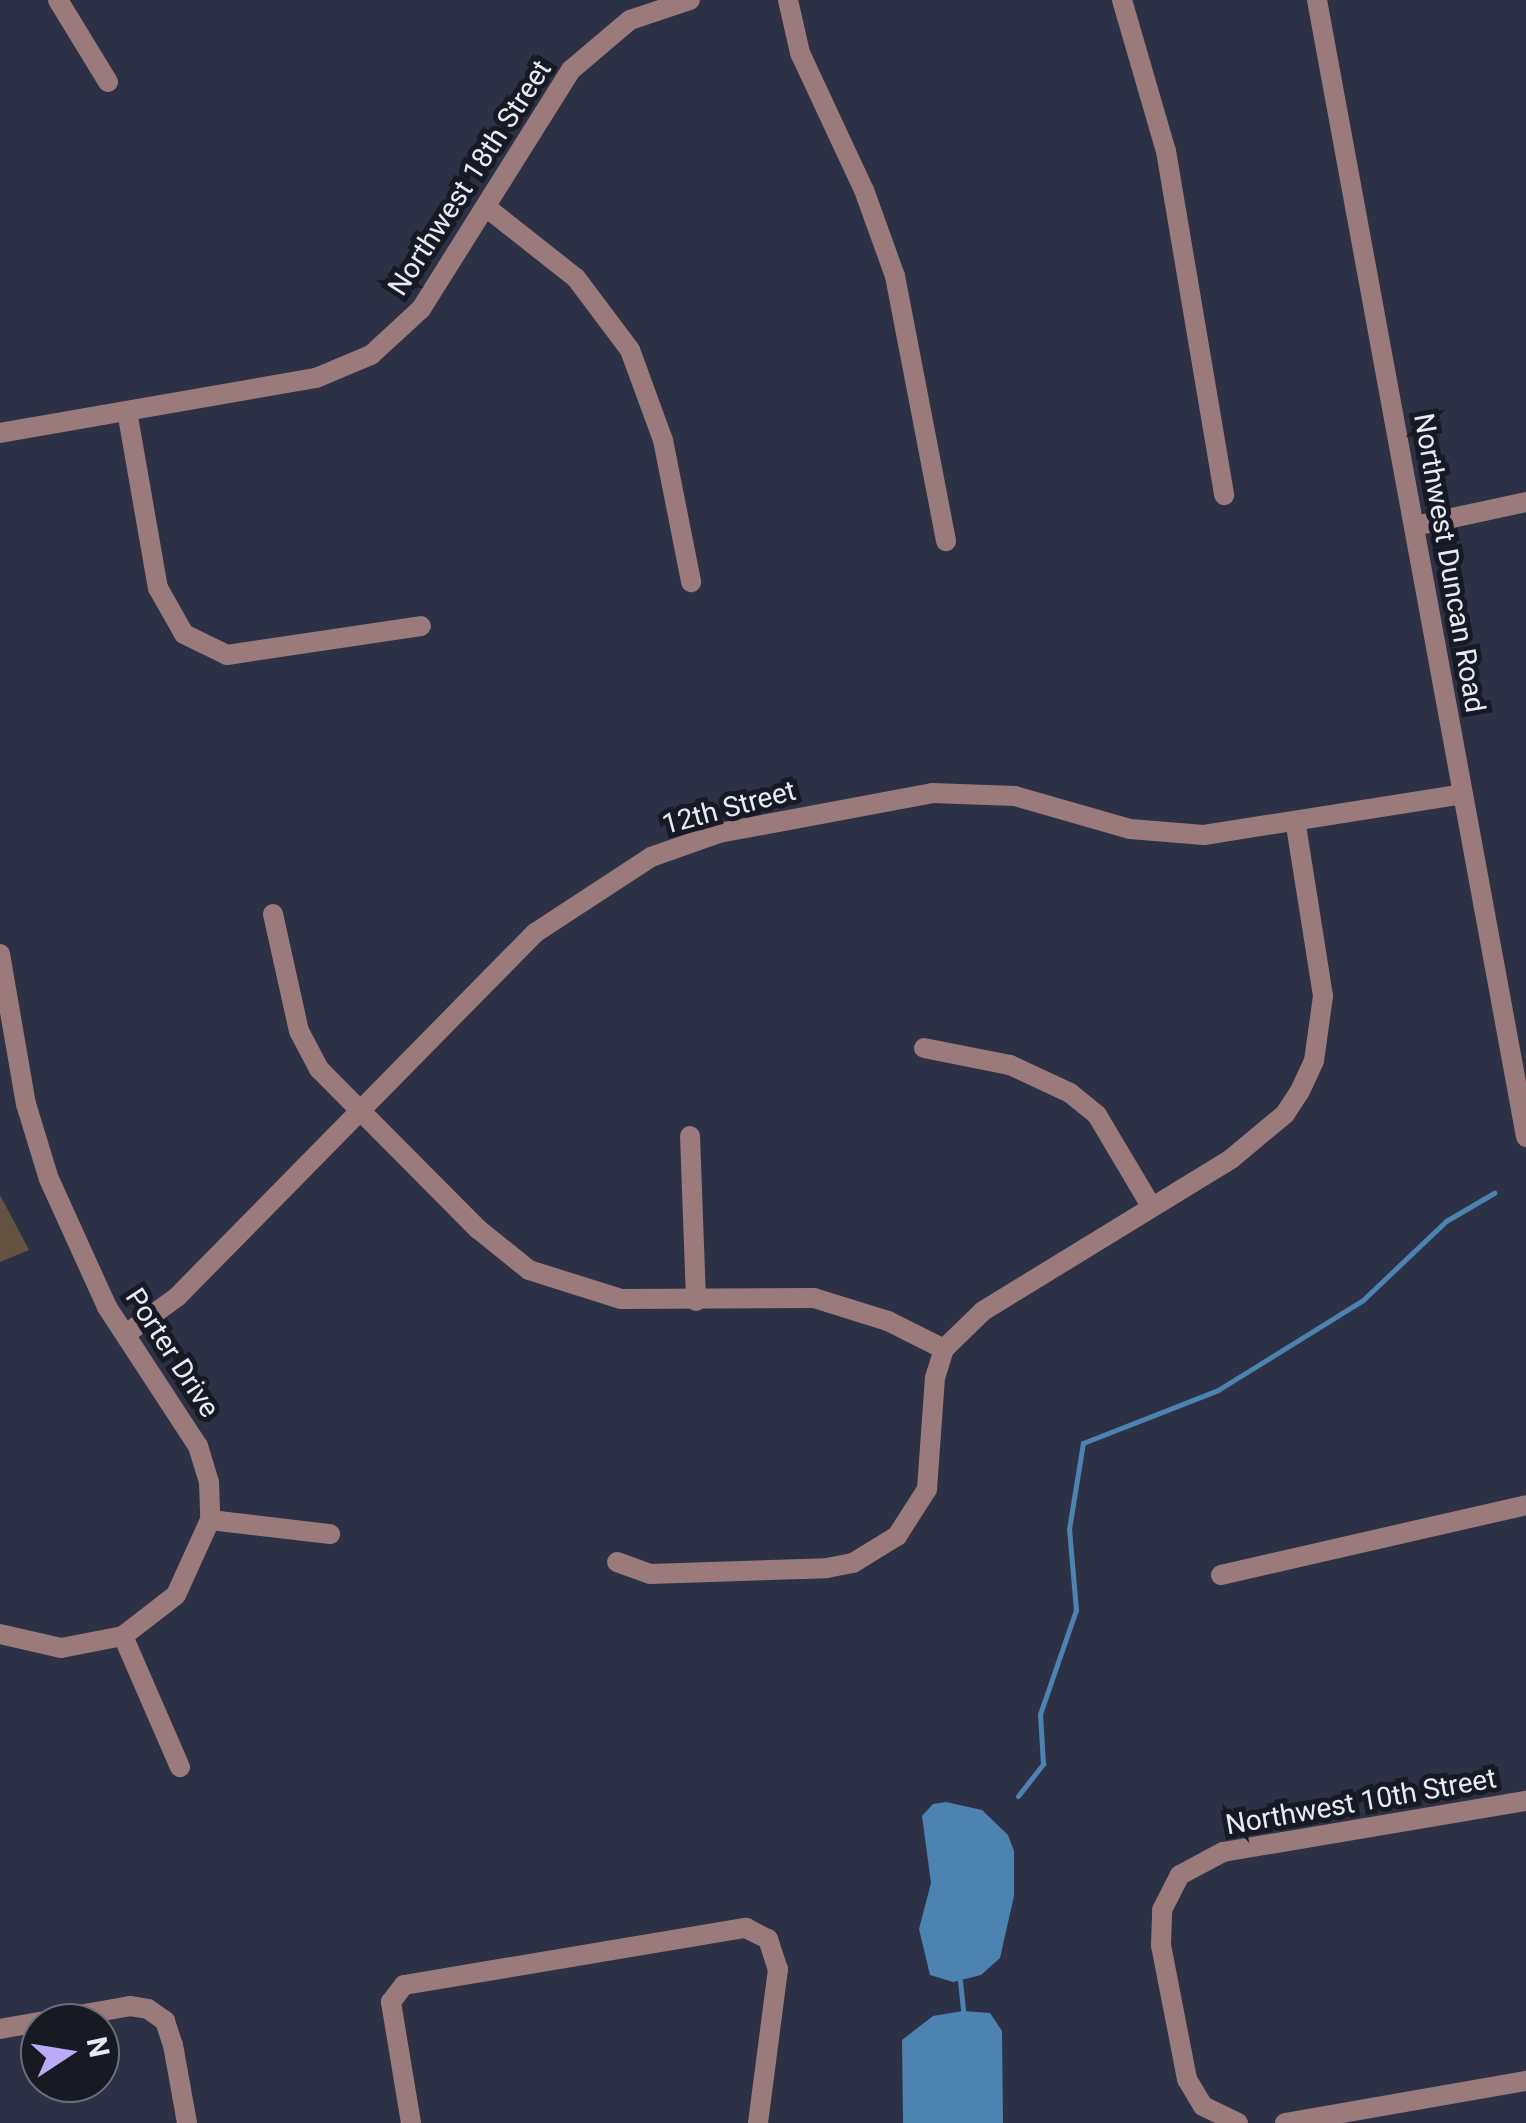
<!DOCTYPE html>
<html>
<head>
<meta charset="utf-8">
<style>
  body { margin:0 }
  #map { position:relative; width:1526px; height:2123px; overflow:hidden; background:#2d3146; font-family:Roboto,sans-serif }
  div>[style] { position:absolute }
  .water>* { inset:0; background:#4d83b1 }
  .stream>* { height:5px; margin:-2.5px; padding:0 2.5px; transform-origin:2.5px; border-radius:2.5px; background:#4d83b1 }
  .building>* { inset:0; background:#645340 }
  .minor>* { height:20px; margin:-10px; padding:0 10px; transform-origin:10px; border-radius:10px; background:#9a7a7a }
  .tertiary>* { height:20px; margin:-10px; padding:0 10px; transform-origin:10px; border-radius:10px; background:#9a7a7a }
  span { translate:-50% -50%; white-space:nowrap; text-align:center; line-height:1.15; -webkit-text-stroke:10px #181a23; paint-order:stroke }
  .street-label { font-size:28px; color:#e7ebf8 }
  .north { position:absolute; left:20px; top:2003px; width:100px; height:100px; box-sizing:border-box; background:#181a23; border:2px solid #6b6e78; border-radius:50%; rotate:78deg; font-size:28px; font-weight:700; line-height:40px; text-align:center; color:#e7ebf8 }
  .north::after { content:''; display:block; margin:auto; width:35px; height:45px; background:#bbaaf6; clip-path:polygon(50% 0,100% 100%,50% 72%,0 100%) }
</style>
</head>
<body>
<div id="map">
  <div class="water">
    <i style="clip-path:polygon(946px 1802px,982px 1810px,1008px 1835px,1014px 1851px,1014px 1896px,1000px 1958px,981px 1975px,953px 1982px,930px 1975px,919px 1929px,931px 1883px,922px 1816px,933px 1804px)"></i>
    <i style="clip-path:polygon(963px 2011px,990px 2013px,1002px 2031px,1003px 2123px,903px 2123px,902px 2040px,933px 2016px)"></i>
  </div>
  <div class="stream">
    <i style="left:1018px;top:1796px;width:41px;rotate:-52deg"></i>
    <i style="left:1043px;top:1764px;width:50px;rotate:-93.4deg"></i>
    <i style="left:1040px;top:1714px;width:110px;rotate:-70.9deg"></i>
    <i style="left:1076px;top:1610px;width:81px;rotate:-94.9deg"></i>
    <i style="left:1069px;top:1529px;width:87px;rotate:-80.8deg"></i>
    <i style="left:1083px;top:1443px;width:145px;rotate:-21.4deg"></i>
    <i style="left:1218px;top:1390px;width:171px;rotate:-31.8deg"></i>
    <i style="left:1363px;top:1300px;width:115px;rotate:-43.6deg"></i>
    <i style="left:1446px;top:1221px;width:56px;rotate:-30.3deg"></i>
    <i style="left:960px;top:1981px;width:30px;rotate:84deg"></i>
  </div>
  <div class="building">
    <i style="clip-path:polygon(0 1195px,29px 1250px,0 1262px)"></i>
  </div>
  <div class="minor">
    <i style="left:58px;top:0;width:96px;rotate:58.6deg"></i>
    <i style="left:788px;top:0;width:54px;rotate:77.2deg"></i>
    <i style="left:800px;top:53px;width:151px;rotate:65deg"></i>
    <i style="left:864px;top:190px;width:91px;rotate:70.2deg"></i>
    <i style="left:895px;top:276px;width:270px;rotate:79.1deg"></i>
    <i style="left:1122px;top:0;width:157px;rotate:73.8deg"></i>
    <i style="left:1166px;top:151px;width:349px;rotate:80.4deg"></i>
    <i style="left:486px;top:207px;width:115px;rotate:38.3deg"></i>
    <i style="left:576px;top:278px;width:90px;rotate:53.1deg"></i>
    <i style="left:630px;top:350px;width:96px;rotate:69.9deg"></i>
    <i style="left:663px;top:440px;width:145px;rotate:78.8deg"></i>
    <i style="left:127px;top:411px;width:180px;rotate:80.1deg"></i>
    <i style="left:158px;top:588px;width:53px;rotate:60.5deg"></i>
    <i style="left:184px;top:634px;width:48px;rotate:26deg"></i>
    <i style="left:227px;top:655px;width:196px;rotate:-8.5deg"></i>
    <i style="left:0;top:433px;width:321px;rotate:-9.9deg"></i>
    <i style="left:316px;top:378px;width:60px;rotate:-22.7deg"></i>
    <i style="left:371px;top:355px;width:68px;rotate:-42.6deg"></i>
    <i style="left:421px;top:309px;width:282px;rotate:-57.9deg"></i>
    <i style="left:571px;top:70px;width:77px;rotate:-40.3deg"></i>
    <i style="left:630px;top:20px;width:63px;rotate:-18.4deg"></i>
    <i style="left:1415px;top:526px;width:114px;rotate:-12.2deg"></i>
    <i style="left:273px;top:914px;width:120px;rotate:77.5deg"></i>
    <i style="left:299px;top:1031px;width:43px;rotate:62.2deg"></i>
    <i style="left:319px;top:1069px;width:226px;rotate:45.2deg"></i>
    <i style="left:478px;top:1229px;width:65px;rotate:38.8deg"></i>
    <i style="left:529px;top:1270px;width:96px;rotate:17.5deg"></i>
    <i style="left:621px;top:1299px;width:193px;rotate:-0.3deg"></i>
    <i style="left:814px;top:1298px;width:77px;rotate:17.3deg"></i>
    <i style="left:888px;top:1321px;width:63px;rotate:26.6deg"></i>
    <i style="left:0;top:954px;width:152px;rotate:80.2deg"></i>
    <i style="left:26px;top:1104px;width:78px;rotate:73deg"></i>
    <i style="left:49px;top:1179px;width:141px;rotate:65.6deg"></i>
    <i style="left:107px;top:1307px;width:166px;rotate:56.8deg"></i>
    <i style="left:198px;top:1446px;width:38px;rotate:73deg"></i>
    <i style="left:209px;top:1482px;width:38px;rotate:88deg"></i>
    <i style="left:210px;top:1520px;width:82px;rotate:114.4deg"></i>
    <i style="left:176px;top:1595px;width:67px;rotate:142.3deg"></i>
    <i style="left:123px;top:1636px;width:63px;rotate:169deg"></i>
    <i style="left:61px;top:1648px;width:63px;rotate:-167.1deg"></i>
    <i style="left:924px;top:1048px;width:88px;rotate:11.2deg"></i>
    <i style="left:1010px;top:1065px;width:66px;rotate:25deg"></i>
    <i style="left:1070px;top:1093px;width:35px;rotate:39deg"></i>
    <i style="left:1097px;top:1115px;width:106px;rotate:59.3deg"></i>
    <i style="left:690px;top:1136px;width:165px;rotate:87.9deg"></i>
    <i style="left:126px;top:1334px;width:63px;rotate:-36deg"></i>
    <i style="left:177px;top:1297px;width:511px;rotate:-45.48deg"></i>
    <i style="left:535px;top:933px;width:139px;rotate:-33.2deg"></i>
    <i style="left:651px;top:857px;width:72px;rotate:-19.4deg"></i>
    <i style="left:719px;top:833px;width:217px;rotate:-10.6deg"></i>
    <i style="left:932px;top:793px;width:83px;rotate:2.1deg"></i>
    <i style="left:1015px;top:796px;width:120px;rotate:16deg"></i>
    <i style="left:1130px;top:829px;width:74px;rotate:4.6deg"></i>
    <i style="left:1204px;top:835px;width:262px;rotate:-9deg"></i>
    <i style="left:210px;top:1520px;width:121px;rotate:6.7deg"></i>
    <i style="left:617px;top:1562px;width:35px;rotate:20deg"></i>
    <i style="left:650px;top:1574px;width:177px;rotate:-1.9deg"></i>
    <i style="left:827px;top:1568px;width:26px;rotate:-11deg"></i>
    <i style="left:853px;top:1563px;width:52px;rotate:-31.5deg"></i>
    <i style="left:897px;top:1536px;width:56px;rotate:-57.4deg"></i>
    <i style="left:927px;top:1489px;width:111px;rotate:-85.9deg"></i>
    <i style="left:935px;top:1378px;width:30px;rotate:-73deg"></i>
    <i style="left:944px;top:1349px;width:54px;rotate:-44.3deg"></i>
    <i style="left:983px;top:1311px;width:291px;rotate:-31.5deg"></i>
    <i style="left:1231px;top:1159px;width:70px;rotate:-39.8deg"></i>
    <i style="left:1285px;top:1114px;width:27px;rotate:-57deg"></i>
    <i style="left:1300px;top:1091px;width:33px;rotate:-65deg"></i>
    <i style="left:1314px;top:1061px;width:66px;rotate:-82.1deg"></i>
    <i style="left:1323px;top:996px;width:173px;rotate:-99deg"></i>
    <i style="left:1221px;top:1575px;width:313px;rotate:-12.9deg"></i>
    <i style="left:123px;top:1636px;width:143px;rotate:66.5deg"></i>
    <i style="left:0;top:2029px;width:132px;rotate:-10deg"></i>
    <i style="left:130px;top:2006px;width:18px;rotate:9deg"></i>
    <i style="left:148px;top:2009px;width:21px;rotate:35deg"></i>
    <i style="left:165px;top:2021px;width:25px;rotate:72deg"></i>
    <i style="left:173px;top:2045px;width:79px;rotate:79.8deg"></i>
    <i style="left:411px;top:2123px;width:123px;rotate:-99.4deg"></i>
    <i style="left:391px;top:2002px;width:21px;rotate:-53deg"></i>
    <i style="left:404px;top:1985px;width:347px;rotate:-9.5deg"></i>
    <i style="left:746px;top:1928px;width:25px;rotate:27deg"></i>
    <i style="left:768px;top:1939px;width:32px;rotate:72deg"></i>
    <i style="left:778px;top:1969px;width:155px;rotate:97.4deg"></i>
    <i style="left:1238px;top:2123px;width:39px;rotate:-154deg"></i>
    <i style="left:1203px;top:2106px;width:31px;rotate:-121deg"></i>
    <i style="left:1187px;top:2079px;width:136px;rotate:-101deg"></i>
    <i style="left:1161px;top:1945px;width:35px;rotate:-88deg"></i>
    <i style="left:1162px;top:1910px;width:39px;rotate:-63deg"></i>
    <i style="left:1180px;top:1875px;width:49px;rotate:-28.1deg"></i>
    <i style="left:1223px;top:1852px;width:307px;rotate:-9.6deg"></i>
    <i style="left:1285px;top:2123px;width:245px;rotate:-9.9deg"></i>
  </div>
  <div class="tertiary">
    <i style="left:1317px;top:0;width:1156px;rotate:79.58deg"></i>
  </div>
  <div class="street-label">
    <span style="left:470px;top:178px;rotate:-57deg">Northwest 18th Street</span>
    <span style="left:1449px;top:563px;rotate:80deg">Northwest Duncan Road</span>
    <span style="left:729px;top:808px;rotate:-15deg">12th Street</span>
    <span style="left:172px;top:1353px;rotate:57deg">Porter Drive</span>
    <span style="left:1361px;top:1802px;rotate:-10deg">Northwest 10th Street</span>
  </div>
  <div class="north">N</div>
</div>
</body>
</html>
